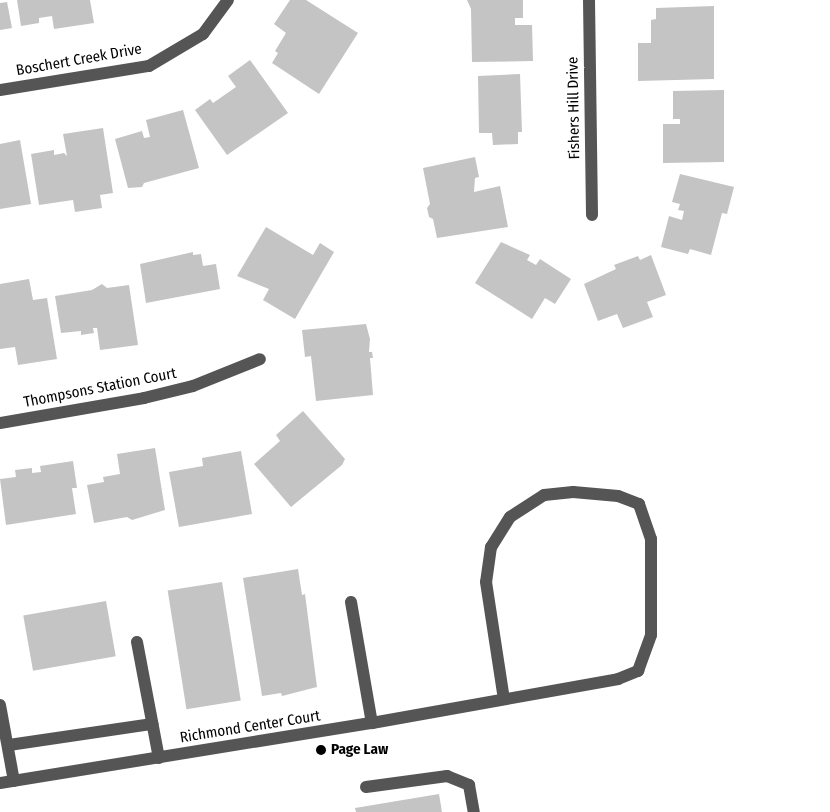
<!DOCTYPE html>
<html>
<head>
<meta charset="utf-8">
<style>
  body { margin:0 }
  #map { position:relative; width:830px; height:812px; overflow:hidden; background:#fff; font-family:"Fira Sans Condensed",sans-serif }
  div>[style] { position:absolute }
  .building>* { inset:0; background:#c4c4c4; transform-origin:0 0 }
  .minor>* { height:12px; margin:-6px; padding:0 6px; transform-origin:6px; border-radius:6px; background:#555 }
  .dots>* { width:14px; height:14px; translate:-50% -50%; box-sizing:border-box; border:2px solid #fff; border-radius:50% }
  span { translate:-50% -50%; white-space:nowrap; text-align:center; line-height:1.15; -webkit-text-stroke:4.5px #fff; paint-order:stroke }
  .street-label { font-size:15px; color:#000 }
  .poi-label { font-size:15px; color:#000; font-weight:700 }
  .left { translate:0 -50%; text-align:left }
</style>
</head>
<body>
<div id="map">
  <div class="building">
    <i style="clip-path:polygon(17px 0,90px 0,94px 23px,54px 29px,52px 16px,39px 18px,39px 23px,21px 26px)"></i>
    <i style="clip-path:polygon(290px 0,306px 0,358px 33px,319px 94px,272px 63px,278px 53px,275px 51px,286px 33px,274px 24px)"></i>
    <i style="clip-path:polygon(467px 0,523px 0,523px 18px,515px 18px,515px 25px,532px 25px,533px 61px,472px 62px,471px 9px)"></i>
    <i style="clip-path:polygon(7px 2px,12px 28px,0 30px,0 3px)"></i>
    <i style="clip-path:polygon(714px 6px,714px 79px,638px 81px,638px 43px,651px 43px,651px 20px,656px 19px,656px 8px)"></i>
    <i style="clip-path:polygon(250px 60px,288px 113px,227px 155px,195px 110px,210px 99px,213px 103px,236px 87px,228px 76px)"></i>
    <i style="clip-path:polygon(520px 74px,522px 132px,518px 132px,518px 144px,493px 145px,492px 133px,479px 133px,478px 76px)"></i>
    <i style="clip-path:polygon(724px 90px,724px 162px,663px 163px,663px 124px,680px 124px,680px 119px,673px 119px,673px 91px)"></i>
    <i style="clip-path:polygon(183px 110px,199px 168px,144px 183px,142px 187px,128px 188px,115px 139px,142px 131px,144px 138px,150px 137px,146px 120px)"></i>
    <i style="clip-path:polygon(103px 128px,113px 193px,100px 195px,102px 208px,75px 212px,73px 200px,39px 205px,31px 154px,54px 150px,54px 155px,64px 153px,67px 156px,63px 134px)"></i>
    <i style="clip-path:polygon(20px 140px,31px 204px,0 209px,0 144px)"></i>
    <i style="clip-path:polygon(475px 157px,479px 177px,475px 178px,474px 192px,500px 186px,508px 227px,437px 238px,433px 219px,429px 217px,427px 208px,430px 204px,423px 168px)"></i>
    <i style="clip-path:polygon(680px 174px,734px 187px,727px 214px,722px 213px,711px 255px,690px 249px,688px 254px,661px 247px,669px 216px,682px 220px,684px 211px,678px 210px,680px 204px,672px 202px)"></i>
    <i style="clip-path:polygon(266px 227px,313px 255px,320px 243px,334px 252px,295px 319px,263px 300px,269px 289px,237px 276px)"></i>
    <i style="clip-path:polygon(501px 242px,530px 255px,527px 260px,536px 265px,540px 259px,571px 279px,555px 304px,545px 298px,532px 319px,475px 283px)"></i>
    <i style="clip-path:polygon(193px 252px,193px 255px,201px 254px,203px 266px,216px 264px,220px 289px,146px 303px,140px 264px)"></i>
    <i style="clip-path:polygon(651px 255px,666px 295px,647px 302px,653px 317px,623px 328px,617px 314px,598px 321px,584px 284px,616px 269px,614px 265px,638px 256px,640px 260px)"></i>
    <i style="clip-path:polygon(29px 279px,33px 300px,47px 298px,57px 359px,18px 365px,15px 347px,0 349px,0 284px)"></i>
    <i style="clip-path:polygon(102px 284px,107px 288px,129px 285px,138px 345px,100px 350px,97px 328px,93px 328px,94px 333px,81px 335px,81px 331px,61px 333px,55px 296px,92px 290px)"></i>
    <i style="clip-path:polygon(366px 324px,370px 339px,369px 352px,372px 352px,373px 358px,370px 358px,373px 395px,316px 401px,311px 356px,305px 357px,302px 330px)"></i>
    <i style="clip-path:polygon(303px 411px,345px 459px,342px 465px,291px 507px,254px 464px,280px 441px,276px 435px)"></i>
    <i style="clip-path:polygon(155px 448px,165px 510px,132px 520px,127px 517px,94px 523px,87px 485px,104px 482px,103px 477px,120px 474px,117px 454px)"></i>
    <i style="clip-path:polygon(241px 451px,252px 514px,179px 527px,169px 472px,203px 466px,202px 458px)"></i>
    <i style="clip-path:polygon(73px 461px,77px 488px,72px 488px,76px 514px,6px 525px,0 479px,16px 477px,15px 470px,32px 468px,32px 473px,41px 472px,40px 466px)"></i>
    <i style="clip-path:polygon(298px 569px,302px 595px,305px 594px,317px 687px,282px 696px,281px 693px,262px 696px,243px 578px)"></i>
    <i style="left:222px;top:582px;width:120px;height:55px;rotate:81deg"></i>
    <i style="left:106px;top:601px;width:56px;height:84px;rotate:80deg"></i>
    <i style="clip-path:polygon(439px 794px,442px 812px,356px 812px,355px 808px)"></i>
  </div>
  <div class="minor">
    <i style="left:589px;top:0;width:215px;rotate:89.2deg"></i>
    <i style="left:0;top:90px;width:151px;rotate:-9.2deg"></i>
    <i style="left:149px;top:66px;width:63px;rotate:-30.7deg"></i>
    <i style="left:203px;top:34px;width:42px;rotate:-53.7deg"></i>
    <i style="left:0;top:423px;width:146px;rotate:-9.8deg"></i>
    <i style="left:144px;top:398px;width:50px;rotate:-13.8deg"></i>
    <i style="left:193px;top:386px;width:72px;rotate:-21.9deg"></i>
    <i style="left:351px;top:602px;width:123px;rotate:80.2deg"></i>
    <i style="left:137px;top:642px;width:118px;rotate:79.3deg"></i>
    <i style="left:0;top:705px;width:77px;rotate:79.6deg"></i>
    <i style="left:9px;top:745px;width:145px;rotate:-8.4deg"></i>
    <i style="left:0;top:783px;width:377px;rotate:-9.2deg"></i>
    <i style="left:372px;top:723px;width:250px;rotate:-10.1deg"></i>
    <i style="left:618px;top:679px;width:22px;rotate:-22deg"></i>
    <i style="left:638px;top:671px;width:38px;rotate:-70deg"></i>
    <i style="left:651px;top:635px;width:96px;rotate:-90deg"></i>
    <i style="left:651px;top:539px;width:37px;rotate:-109deg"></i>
    <i style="left:639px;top:504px;width:22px;rotate:-159deg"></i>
    <i style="left:618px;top:496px;width:45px;rotate:-174.9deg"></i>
    <i style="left:573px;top:492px;width:29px;rotate:174deg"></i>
    <i style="left:544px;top:495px;width:40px;rotate:147.1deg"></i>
    <i style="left:510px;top:517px;width:36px;rotate:122deg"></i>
    <i style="left:491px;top:547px;width:35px;rotate:98deg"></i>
    <i style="left:486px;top:582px;width:118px;rotate:81.3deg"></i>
    <i style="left:366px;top:787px;width:82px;rotate:-7.7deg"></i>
    <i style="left:447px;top:776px;width:24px;rotate:22deg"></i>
    <i style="left:469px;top:785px;width:27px;rotate:80deg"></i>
  </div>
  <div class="dots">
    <i style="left:321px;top:750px;background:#000"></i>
  </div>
  <div class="street-label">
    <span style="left:79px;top:60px;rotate:-10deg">Boschert Creek Drive</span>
    <span style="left:574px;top:108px;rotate:-91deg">Fishers Hill Drive</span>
    <span style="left:100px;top:388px;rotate:-11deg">Thompsons Station Court</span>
    <span style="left:250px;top:727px;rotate:-9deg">Richmond Center Court</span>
  </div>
  <div class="poi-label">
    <span class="left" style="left:331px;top:750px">Page Law</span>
  </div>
</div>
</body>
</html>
